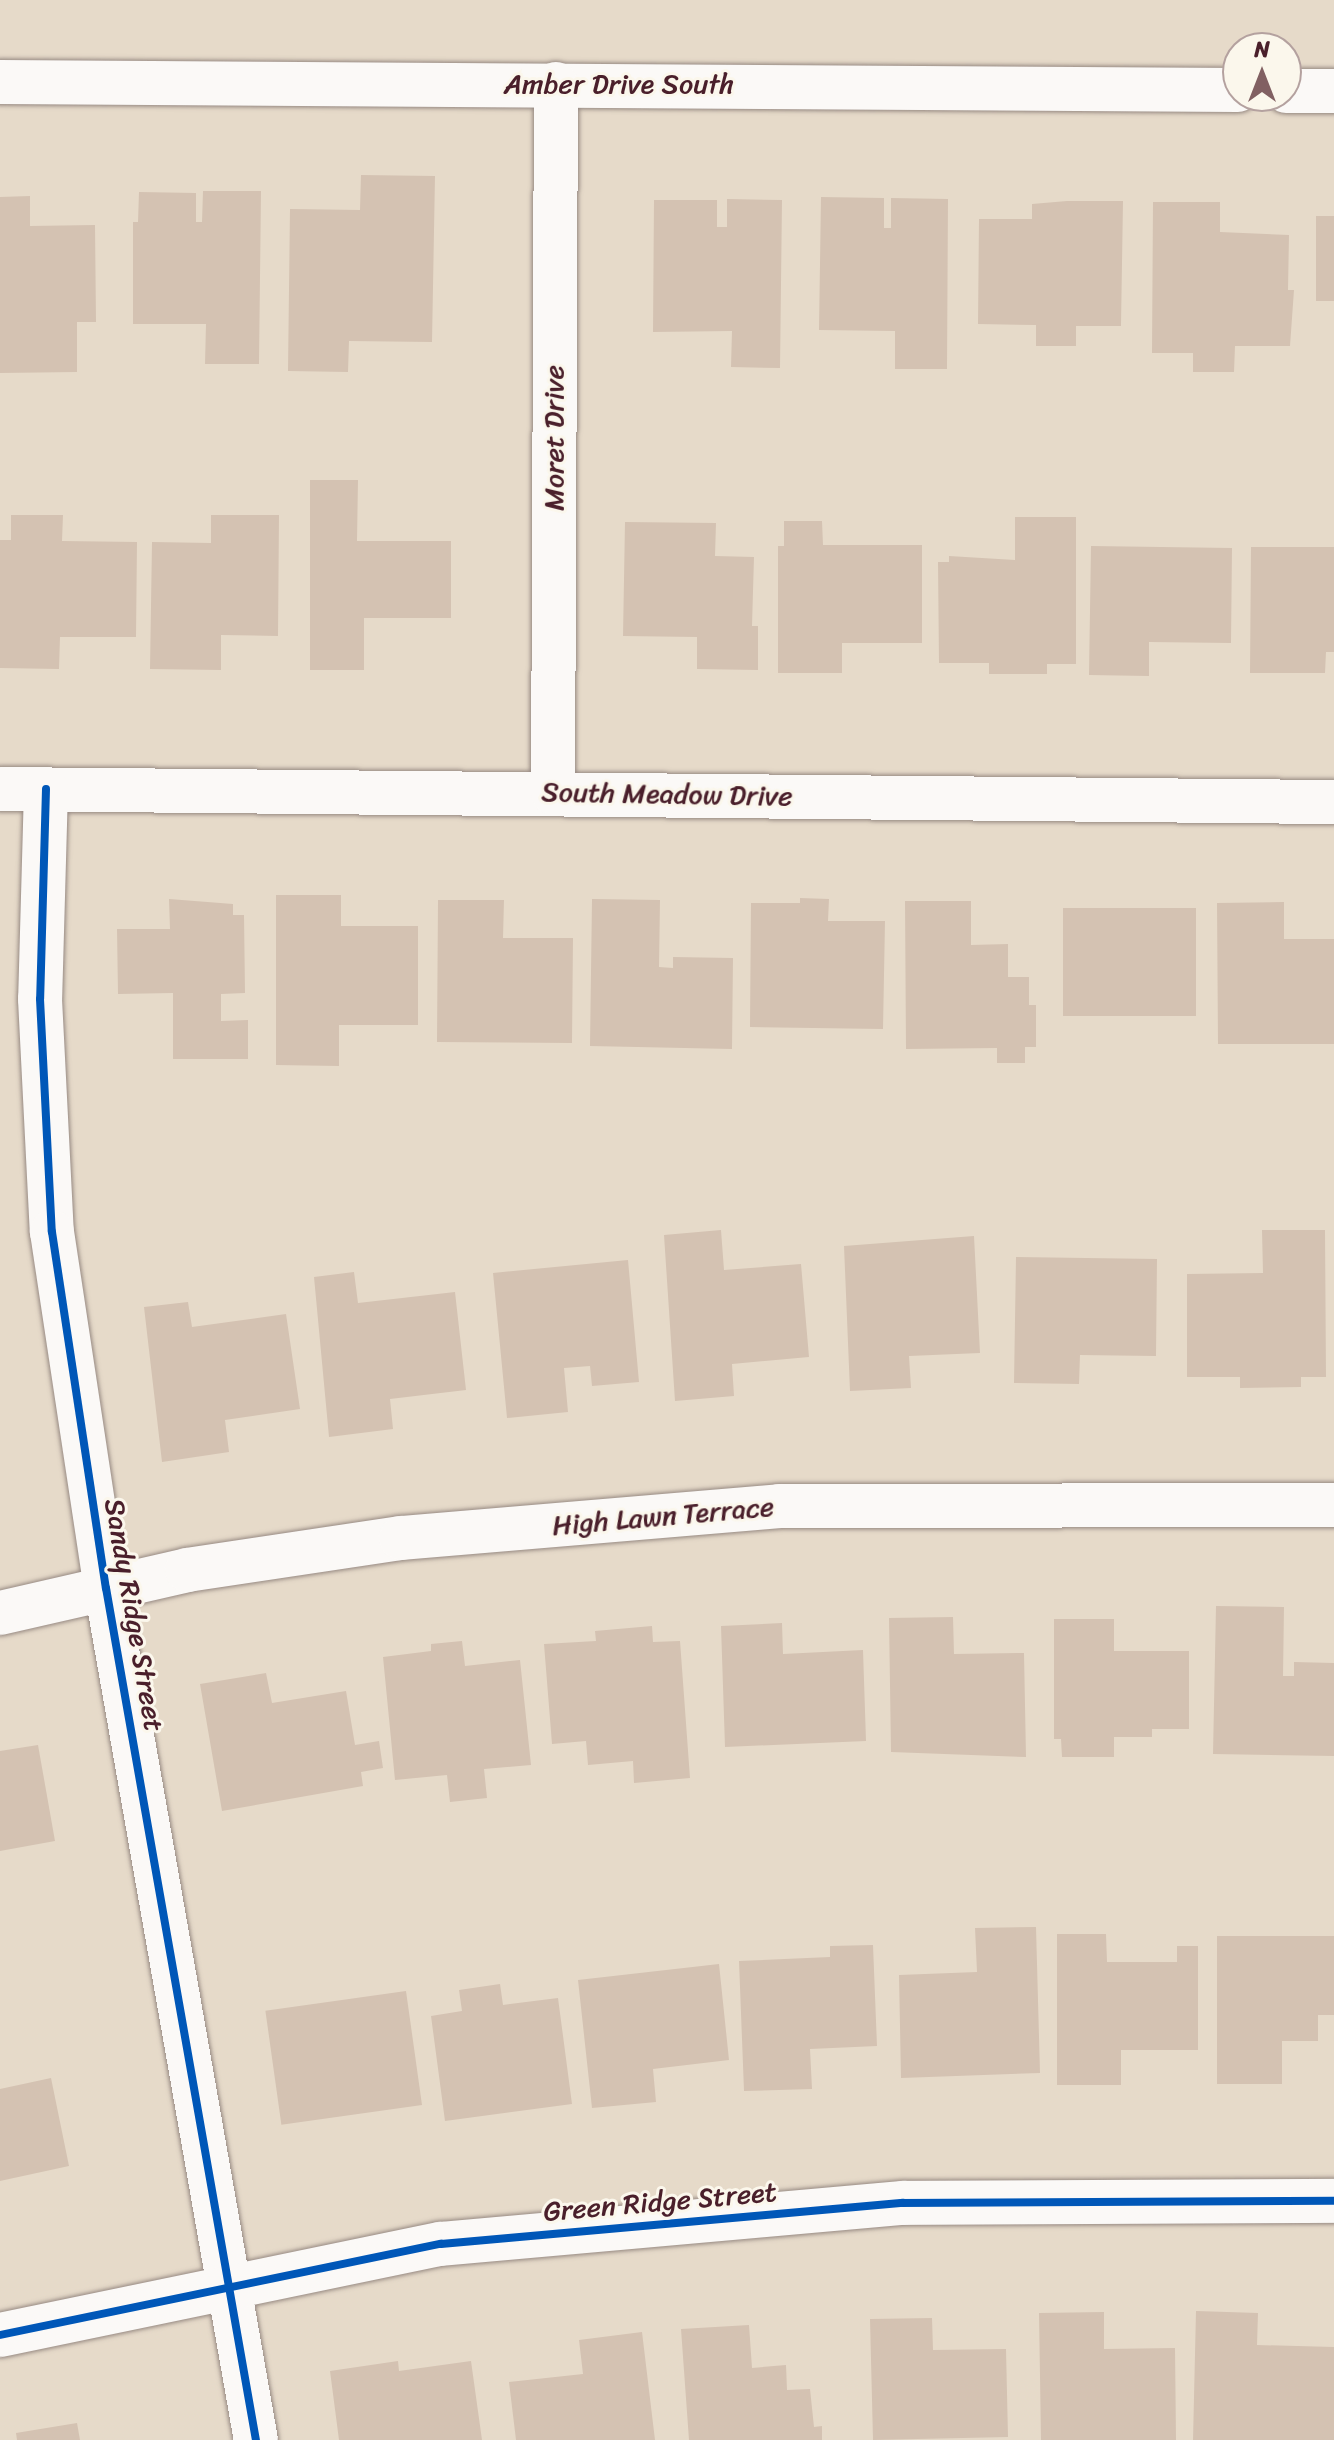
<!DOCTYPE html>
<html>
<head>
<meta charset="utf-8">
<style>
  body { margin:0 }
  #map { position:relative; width:1334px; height:2440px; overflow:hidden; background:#e6dac9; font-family:Sriracha,sans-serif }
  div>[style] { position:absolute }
  .building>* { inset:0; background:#d4c2b2; transform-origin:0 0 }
  .roads { filter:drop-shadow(0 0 2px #978a83) drop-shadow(0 0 2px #978a83) }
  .street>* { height:44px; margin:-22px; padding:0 22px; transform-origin:22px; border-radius:22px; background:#fbf9f7 }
  .cycleway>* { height:8px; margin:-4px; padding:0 4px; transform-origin:4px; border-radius:4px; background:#0057b8 }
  span { translate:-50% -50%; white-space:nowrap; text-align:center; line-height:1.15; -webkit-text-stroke:6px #fbf7ec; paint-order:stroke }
  .street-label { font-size:28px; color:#4a1f2b }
  .north { position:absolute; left:1222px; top:32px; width:80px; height:80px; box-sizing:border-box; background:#fbf7ec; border:2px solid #b4a19f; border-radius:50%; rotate:0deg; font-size:22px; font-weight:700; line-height:32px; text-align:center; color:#4a1f2b }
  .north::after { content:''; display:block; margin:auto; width:28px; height:36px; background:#816062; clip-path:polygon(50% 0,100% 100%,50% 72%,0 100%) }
</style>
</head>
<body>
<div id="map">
  <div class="building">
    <i style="clip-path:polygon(361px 175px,435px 176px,432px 342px,349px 341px,348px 372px,288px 371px,290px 209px,360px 210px)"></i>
    <i style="clip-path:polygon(203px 191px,261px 191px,259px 364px,205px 364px,206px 324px,133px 324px,133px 222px,138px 222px,139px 192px,196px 193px,196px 222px,202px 222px)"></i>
    <i style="clip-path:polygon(30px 196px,30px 226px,95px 225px,96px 322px,77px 322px,77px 372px,0 373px,0 197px)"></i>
    <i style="clip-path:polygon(821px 197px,884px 198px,884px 228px,891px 228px,891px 198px,948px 199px,947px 369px,895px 369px,895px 331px,819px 330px)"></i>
    <i style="clip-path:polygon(727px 199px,782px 200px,780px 368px,731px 367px,732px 331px,653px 332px,654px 200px,717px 200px,717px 227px,727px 227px)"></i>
    <i style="clip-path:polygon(1067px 201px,1123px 201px,1121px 326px,1076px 326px,1076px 346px,1036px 346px,1036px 325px,978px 324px,979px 219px,1032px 219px,1032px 204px)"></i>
    <i style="clip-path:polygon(1153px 202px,1220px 202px,1220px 232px,1289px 235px,1288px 290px,1294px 290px,1290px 346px,1235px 346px,1234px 372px,1193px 372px,1193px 353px,1152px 353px)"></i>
    <i style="left:1316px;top:216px;width:18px;height:85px"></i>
    <i style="clip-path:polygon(310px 480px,358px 480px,357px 541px,451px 541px,451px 618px,364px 618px,364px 670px,310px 670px)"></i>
    <i style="clip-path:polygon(11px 515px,63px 515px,62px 541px,137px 542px,136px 637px,60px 637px,59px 669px,0 668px,0 540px,11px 540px)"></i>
    <i style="clip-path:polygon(211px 515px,279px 515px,278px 636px,221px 635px,221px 670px,150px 669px,152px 542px,211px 543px)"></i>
    <i style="clip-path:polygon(1015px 517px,1076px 517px,1076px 664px,1047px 664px,1047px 674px,989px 674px,989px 663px,939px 663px,938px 562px,949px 562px,949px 556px,1015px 560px)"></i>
    <i style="clip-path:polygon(784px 521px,822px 521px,823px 545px,922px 545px,922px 643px,842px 643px,842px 673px,778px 673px,778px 546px,784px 546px)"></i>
    <i style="clip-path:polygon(625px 522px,716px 523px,715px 556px,754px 557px,752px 626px,758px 626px,758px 670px,697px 669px,697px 637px,623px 636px)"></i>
    <i style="clip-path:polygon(1091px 546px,1232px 548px,1231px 643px,1149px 642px,1149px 676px,1089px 675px)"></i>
    <i style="clip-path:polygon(1251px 547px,1334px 547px,1334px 652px,1326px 652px,1325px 673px,1250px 673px)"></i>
    <i style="clip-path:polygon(276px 895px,341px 895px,341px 926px,418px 926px,418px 1025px,339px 1025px,339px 1066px,276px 1065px)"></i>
    <i style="clip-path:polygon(800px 898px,829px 899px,828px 921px,885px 921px,883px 1029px,750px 1027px,751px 903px,800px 903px)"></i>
    <i style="clip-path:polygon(169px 899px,233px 904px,233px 915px,244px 915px,245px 993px,221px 994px,221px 1021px,248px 1020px,248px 1059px,173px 1059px,173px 993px,118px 994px,117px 929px,170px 929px)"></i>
    <i style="clip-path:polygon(592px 899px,660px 900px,659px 967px,673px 968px,673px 957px,733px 958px,732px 1049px,590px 1046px)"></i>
    <i style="clip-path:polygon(438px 900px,504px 900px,503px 938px,573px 938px,572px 1043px,437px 1042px)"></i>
    <i style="clip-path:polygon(905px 901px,971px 901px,971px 945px,1008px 944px,1008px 977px,1029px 977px,1029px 1005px,1036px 1005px,1036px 1047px,1025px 1047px,1025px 1063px,997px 1063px,997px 1048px,906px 1049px)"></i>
    <i style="clip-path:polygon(1284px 902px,1284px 939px,1334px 939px,1334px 1044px,1218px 1044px,1217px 903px)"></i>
    <i style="left:1063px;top:908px;width:133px;height:108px"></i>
    <i style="clip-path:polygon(721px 1230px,724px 1270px,801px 1264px,809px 1357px,732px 1364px,734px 1396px,675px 1401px,664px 1235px)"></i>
    <i style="clip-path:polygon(1262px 1230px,1325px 1230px,1326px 1377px,1301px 1377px,1301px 1387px,1240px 1388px,1240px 1377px,1187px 1377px,1187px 1274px,1263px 1273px)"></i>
    <i style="clip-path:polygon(974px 1236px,980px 1353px,909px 1356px,911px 1388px,850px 1391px,844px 1246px)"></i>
    <i style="clip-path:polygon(1016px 1257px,1157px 1259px,1156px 1356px,1080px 1355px,1079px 1384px,1014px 1383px)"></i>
    <i style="clip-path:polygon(628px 1260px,639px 1382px,592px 1386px,590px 1366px,564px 1368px,568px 1412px,507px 1418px,493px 1273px)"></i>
    <i style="clip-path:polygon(354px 1272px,358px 1303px,455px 1292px,466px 1390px,390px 1399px,393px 1429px,329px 1437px,314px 1277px)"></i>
    <i style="clip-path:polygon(188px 1302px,192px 1327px,286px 1314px,300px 1409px,225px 1420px,229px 1452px,162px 1462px,144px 1307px)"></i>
    <i style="clip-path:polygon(1216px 1606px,1284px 1607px,1283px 1676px,1294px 1676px,1294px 1662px,1334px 1663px,1334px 1756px,1213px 1754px)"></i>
    <i style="clip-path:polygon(953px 1617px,954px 1654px,1024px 1653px,1026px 1757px,891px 1752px,889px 1618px)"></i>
    <i style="clip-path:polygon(1054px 1619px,1114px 1619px,1114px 1651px,1189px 1651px,1189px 1729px,1152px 1729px,1152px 1737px,1114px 1737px,1114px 1757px,1062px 1757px,1061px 1739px,1054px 1739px)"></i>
    <i style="clip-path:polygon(782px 1623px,783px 1654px,863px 1650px,866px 1741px,725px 1747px,721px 1626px)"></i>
    <i style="clip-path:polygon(652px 1626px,653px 1642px,680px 1641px,690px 1778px,634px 1783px,633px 1761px,588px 1765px,586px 1741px,552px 1744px,544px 1644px,596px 1641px,595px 1631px)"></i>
    <i style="clip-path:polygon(462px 1641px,465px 1666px,520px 1660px,531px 1765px,484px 1769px,487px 1798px,450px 1802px,447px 1775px,395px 1780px,383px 1657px,431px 1651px,431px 1644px)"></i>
    <i style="clip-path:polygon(266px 1673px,272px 1703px,346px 1691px,355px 1745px,379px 1741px,383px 1768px,361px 1772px,363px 1786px,222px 1811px,200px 1684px)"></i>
    <i style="clip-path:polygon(38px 1745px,55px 1841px,0 1851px,0 1751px)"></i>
    <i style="clip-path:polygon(1036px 1927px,1040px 2073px,901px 2078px,899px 1975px,977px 1972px,975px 1928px)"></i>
    <i style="clip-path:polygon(1057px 1934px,1106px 1934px,1107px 1962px,1177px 1962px,1177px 1946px,1198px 1946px,1198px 2050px,1121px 2050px,1121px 2085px,1057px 2085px)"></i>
    <i style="clip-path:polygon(1217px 1936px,1334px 1936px,1334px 2015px,1318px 2015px,1318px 2041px,1282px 2041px,1282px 2084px,1217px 2084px)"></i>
    <i style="clip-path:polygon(873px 1945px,877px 2046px,810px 2049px,812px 2089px,744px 2091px,739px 1961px,830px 1957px,830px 1946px)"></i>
    <i style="clip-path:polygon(719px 1964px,729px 2060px,653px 2069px,656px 2102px,592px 2108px,578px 1980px)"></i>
    <i style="clip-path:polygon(500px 1984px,503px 2005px,558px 1998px,572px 2104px,445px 2121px,431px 2016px,462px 2011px,459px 1990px)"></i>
    <i style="left:406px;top:1991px;width:115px;height:142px;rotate:82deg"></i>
    <i style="clip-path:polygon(51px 2078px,69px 2166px,0 2181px,0 2089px)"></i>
    <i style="clip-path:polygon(1196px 2311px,1258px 2313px,1257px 2345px,1334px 2347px,1334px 2440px,1193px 2440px)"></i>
    <i style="clip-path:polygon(1104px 2312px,1104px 2349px,1175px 2348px,1176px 2440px,1041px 2440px,1039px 2313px)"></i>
    <i style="clip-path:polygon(932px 2318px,933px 2350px,1006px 2349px,1008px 2437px,873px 2440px,870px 2319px)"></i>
    <i style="clip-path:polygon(749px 2325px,752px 2368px,786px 2365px,787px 2390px,810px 2389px,814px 2427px,822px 2426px,822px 2440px,689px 2440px,681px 2329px)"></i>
    <i style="clip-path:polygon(642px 2332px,655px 2440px,516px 2440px,509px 2382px,583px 2374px,579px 2340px)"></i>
    <i style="clip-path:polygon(398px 2361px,399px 2371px,471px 2361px,482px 2440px,339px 2440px,330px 2371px)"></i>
    <i style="clip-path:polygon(77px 2423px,80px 2440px,17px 2440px,16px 2433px)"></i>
  </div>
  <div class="roads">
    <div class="street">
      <i style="left:0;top:82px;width:1238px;rotate:0.37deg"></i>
      <i style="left:1286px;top:91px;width:48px"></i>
      <i style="left:0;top:789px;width:1334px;rotate:0.56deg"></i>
      <i style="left:46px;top:789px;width:210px;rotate:91.6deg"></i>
      <i style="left:40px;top:999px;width:233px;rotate:87.1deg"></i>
      <i style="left:52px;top:1232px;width:360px;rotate:81.4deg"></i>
      <i style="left:106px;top:1588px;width:865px;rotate:80.02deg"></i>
      <i style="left:553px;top:793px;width:709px;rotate:-89.76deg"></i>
      <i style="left:0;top:1613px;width:192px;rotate:-12.9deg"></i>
      <i style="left:187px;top:1570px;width:216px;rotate:-8.5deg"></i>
      <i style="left:401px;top:1538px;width:379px;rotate:-4.8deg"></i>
      <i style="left:779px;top:1506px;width:555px;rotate:-0.1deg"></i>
      <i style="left:0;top:2335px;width:450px;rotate:-11.7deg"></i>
      <i style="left:441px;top:2244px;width:464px;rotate:-5.1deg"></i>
      <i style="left:903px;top:2203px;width:431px;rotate:-0.3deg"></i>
    </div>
  </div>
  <div class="cycleway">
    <i style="left:46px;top:789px;width:210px;rotate:91.6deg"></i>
    <i style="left:40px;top:999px;width:233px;rotate:87.1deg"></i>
    <i style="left:52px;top:1232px;width:360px;rotate:81.4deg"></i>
    <i style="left:106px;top:1588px;width:865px;rotate:80.02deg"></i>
    <i style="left:0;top:2335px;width:450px;rotate:-11.7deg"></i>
    <i style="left:441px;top:2244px;width:464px;rotate:-5.1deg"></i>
    <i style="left:903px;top:2203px;width:431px;rotate:-0.3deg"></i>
  </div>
  <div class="street-label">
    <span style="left:619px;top:84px">Amber Drive South</span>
    <span style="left:554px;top:438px;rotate:-90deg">Moret Drive</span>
    <span style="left:667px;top:794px;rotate:1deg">South Meadow Drive</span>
    <span style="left:663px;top:1516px;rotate:-5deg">High Lawn Terrace</span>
    <span style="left:134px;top:1615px;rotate:80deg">Sandy Ridge Street</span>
    <span style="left:660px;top:2202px;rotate:-5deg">Green Ridge Street</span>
  </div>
  <div class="north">N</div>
</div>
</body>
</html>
